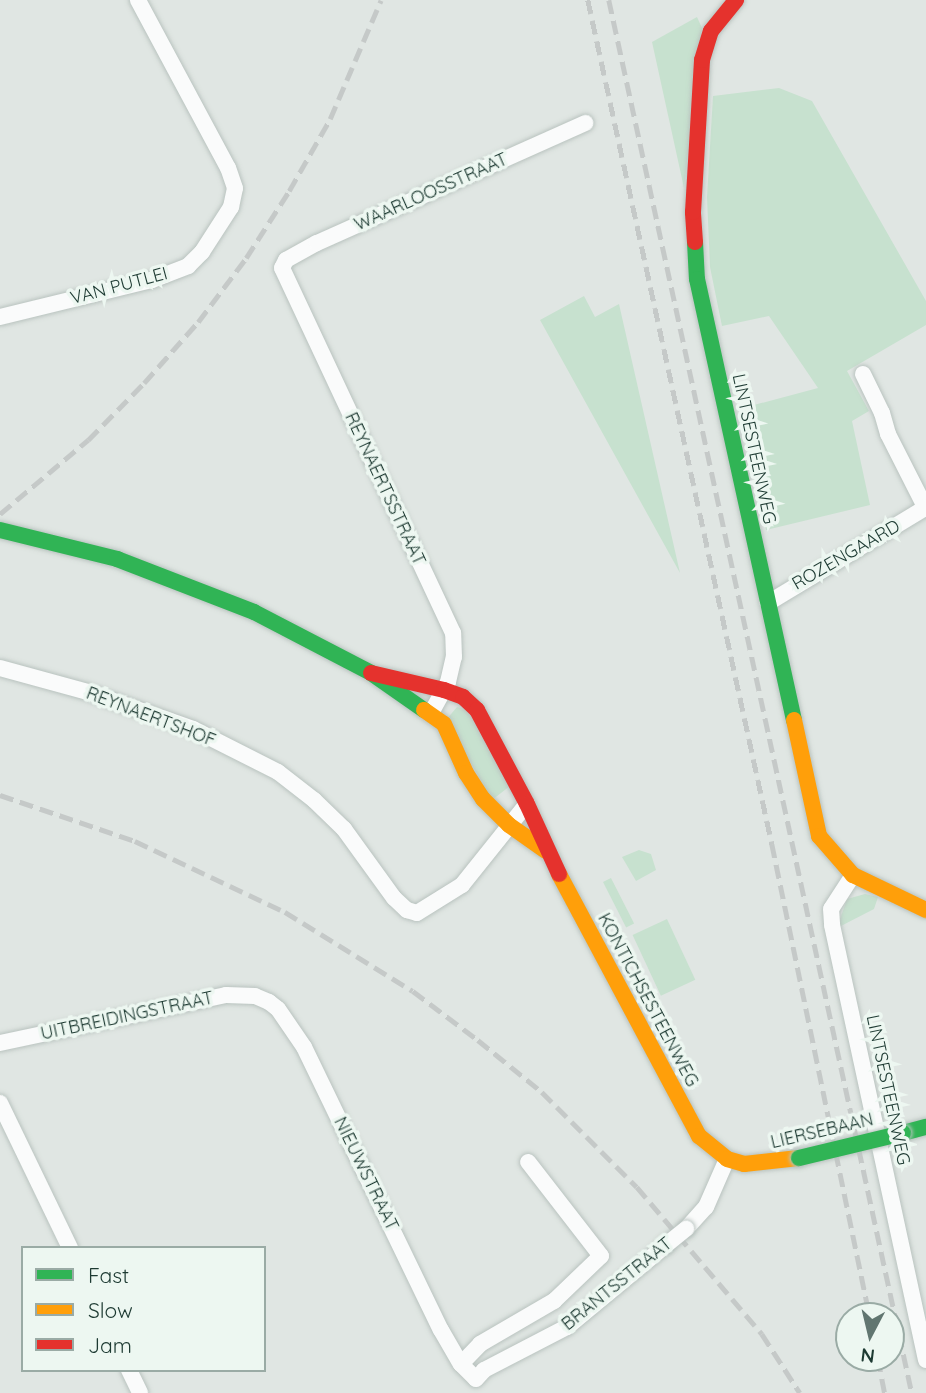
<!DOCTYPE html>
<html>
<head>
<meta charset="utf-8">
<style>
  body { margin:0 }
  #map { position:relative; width:926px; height:1393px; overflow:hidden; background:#e0e6e3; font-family:Quicksand,sans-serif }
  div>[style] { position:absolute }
  .green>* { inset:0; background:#c7e1cf; transform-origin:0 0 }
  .roads { filter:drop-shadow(0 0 2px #b9c3bf) drop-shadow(0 0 2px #b9c3bf) }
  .street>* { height:16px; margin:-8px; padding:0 8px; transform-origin:8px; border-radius:8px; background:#fafbfb }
  .fast>* { height:16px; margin:-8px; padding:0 8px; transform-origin:8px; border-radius:8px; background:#30b455 }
  .slow>* { height:16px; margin:-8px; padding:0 8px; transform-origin:8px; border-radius:8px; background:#ff9f0a }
  .jam>* { height:16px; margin:-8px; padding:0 8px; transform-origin:8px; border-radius:8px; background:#e5322d }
  .rail>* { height:4.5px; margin-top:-2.25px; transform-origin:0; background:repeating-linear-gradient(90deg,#c5c9c8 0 14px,transparent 0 21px) }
  .bridges { filter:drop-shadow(0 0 2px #b9c3bf) drop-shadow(0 0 2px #b9c3bf) }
  .street-bridge>* { height:16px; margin:-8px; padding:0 8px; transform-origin:8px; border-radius:8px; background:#fafbfb }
  .fast-bridge>* { height:16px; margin:-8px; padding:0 8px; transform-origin:8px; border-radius:8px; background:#30b455 }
  span { translate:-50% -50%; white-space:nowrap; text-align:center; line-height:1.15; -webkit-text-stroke:7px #edf7f1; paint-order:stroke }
  .street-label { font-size:18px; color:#1d3a32 }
  .legend { position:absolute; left:21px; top:1246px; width:245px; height:126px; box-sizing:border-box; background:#edf7f1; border:2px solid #9aaba5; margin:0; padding:9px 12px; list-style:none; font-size:21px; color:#1d3a32 }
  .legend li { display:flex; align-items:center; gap:14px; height:35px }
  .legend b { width:35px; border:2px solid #9aaba5 }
  .north { position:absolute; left:835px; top:1302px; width:70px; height:70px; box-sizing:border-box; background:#edf7f1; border:2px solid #9aaba5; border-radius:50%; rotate:187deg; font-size:19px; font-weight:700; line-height:28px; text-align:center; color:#1d3a32 }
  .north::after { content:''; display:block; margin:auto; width:24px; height:32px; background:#617670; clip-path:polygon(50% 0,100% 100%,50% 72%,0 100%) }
</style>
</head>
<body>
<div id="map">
  <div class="green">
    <i style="clip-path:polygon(697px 17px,702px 28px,684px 188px,652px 42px)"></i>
    <i style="clip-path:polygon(779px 88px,812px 101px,926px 301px,926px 325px,847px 371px,869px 411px,852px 421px,870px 505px,766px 530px,739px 409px,818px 388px,769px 316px,722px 326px,710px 267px,707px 197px,713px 96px)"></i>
    <i style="clip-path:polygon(584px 296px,595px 317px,619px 304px,680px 573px,540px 320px)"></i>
    <i style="clip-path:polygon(457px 707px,471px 711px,510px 786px,492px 800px,446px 720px)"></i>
    <i style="clip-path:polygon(639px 850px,651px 854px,656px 870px,636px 881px,622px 857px)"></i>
    <i style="left:611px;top:878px;width:51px;height:9px;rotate:63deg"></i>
    <i style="clip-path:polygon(865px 894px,878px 897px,874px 909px,837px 928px,847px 899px)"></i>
    <i style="left:667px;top:919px;width:67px;height:38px;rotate:65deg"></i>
  </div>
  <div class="roads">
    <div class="street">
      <i style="left:0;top:317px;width:156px;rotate:-13.7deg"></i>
      <i style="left:152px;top:280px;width:39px;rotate:-21deg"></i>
      <i style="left:188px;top:266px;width:20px;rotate:-45deg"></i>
      <i style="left:202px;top:252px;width:54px;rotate:-57.2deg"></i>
      <i style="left:231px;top:207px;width:19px;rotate:-78deg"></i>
      <i style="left:235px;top:188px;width:21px;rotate:-109deg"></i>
      <i style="left:228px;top:168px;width:191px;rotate:-118.2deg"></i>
      <i style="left:863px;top:374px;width:43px;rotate:64deg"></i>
      <i style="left:882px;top:413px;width:22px;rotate:74deg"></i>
      <i style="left:888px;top:434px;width:84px;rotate:63.1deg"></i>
      <i style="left:768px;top:603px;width:184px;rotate:-31.2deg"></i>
      <i style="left:0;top:668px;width:91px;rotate:15.3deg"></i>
      <i style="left:88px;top:692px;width:111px;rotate:19.4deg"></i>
      <i style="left:193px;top:729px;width:95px;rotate:26.8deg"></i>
      <i style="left:278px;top:772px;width:46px;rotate:37.9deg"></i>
      <i style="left:314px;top:800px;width:42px;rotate:44deg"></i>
      <i style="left:344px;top:829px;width:85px;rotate:54.1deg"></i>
      <i style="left:394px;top:898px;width:18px;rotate:43deg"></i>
      <i style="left:407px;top:910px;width:10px;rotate:17deg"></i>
      <i style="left:417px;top:913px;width:53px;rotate:-31.9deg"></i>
      <i style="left:462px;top:885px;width:104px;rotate:-51.3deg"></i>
      <i style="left:431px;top:713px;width:35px;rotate:-61deg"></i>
      <i style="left:448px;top:682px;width:26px;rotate:-77deg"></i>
      <i style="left:454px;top:657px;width:24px;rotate:-92deg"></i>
      <i style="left:453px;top:633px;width:403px;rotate:-115.1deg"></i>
      <i style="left:282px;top:268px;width:9px;rotate:-63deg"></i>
      <i style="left:286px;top:260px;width:35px;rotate:-29deg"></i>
      <i style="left:317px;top:243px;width:294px;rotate:-24.1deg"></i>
      <i style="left:853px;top:875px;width:40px;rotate:122.9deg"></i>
      <i style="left:831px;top:909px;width:16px;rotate:86deg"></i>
      <i style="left:832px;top:925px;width:445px;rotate:77.8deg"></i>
      <i style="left:0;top:1043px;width:231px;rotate:-12deg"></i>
      <i style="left:226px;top:995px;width:29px;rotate:2deg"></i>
      <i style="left:255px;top:996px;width:15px;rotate:23deg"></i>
      <i style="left:269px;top:1002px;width:11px;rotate:38deg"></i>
      <i style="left:278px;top:1009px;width:46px;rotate:55.6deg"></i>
      <i style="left:304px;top:1047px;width:314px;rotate:64.2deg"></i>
      <i style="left:441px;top:1330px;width:39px;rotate:60deg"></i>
      <i style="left:461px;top:1364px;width:21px;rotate:45deg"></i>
      <i style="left:0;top:1103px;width:161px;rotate:64.2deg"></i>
      <i style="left:686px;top:1229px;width:30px;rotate:-48deg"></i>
      <i style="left:706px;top:1207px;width:52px;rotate:-66.4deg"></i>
      <i style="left:461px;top:1364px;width:28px;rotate:-46deg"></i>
      <i style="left:480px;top:1344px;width:86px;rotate:-30.2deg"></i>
      <i style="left:554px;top:1301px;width:65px;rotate:-43.8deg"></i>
      <i style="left:601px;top:1256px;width:119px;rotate:-127.8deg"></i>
      <i style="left:129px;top:1370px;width:25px;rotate:64deg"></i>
      <i style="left:476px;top:1379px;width:12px;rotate:-48deg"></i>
      <i style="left:484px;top:1370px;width:93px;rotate:-27.4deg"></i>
      <i style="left:567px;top:1327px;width:129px;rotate:-39.6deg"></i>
    </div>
    <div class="fast">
      <i style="left:695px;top:242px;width:37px;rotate:87deg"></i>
      <i style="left:697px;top:279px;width:452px;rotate:77.6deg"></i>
      <i style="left:0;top:530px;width:121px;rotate:13.9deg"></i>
      <i style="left:117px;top:559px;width:147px;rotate:21.1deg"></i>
      <i style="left:254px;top:612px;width:132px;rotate:27.5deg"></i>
      <i style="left:371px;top:673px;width:65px;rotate:34.9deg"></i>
      <i style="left:903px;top:1133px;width:24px;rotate:-15deg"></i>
    </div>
    <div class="slow">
      <i style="left:424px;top:710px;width:24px;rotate:35deg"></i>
      <i style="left:444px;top:724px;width:54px;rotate:65.8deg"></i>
      <i style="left:466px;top:773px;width:31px;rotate:57deg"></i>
      <i style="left:483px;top:799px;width:37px;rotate:45deg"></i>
      <i style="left:509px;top:825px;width:45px;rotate:35.1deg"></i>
      <i style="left:794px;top:720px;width:119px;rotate:77.8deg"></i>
      <i style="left:819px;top:836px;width:52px;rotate:48.9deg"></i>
      <i style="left:853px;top:875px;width:81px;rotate:25.6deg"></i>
      <i style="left:559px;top:874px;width:297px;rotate:61.9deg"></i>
      <i style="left:699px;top:1136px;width:36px;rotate:39deg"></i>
      <i style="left:727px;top:1159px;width:18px;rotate:16deg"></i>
      <i style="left:744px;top:1164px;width:55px;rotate:-6.2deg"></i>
    </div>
    <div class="jam">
      <i style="left:695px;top:242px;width:30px;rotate:-94deg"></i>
      <i style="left:693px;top:212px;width:152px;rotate:-86.6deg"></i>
      <i style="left:702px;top:60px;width:30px;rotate:-73deg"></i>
      <i style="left:711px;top:31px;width:40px;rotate:-51deg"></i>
      <i style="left:371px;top:673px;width:75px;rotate:13.1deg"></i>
      <i style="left:444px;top:690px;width:20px;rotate:20deg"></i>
      <i style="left:463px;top:697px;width:19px;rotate:43deg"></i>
      <i style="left:477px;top:710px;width:106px;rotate:62deg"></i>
      <i style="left:527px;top:804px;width:77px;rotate:65.4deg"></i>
    </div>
  </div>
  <div class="rail">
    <i style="left:588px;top:0;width:864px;rotate:77.7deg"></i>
    <i style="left:772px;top:844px;width:482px;rotate:78.3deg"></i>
    <i style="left:609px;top:0;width:1426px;rotate:77.73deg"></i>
    <i style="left:0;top:514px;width:115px;rotate:-40.1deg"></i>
    <i style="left:88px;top:440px;width:80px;rotate:-45.5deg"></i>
    <i style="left:144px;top:383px;width:81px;rotate:-48.5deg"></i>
    <i style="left:198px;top:322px;width:80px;rotate:-53.1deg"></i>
    <i style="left:246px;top:258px;width:80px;rotate:-57.3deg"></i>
    <i style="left:289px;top:191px;width:83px;rotate:-60.3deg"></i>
    <i style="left:330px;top:119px;width:129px;rotate:-66.8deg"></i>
    <i style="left:0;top:795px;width:143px;rotate:18.8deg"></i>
    <i style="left:135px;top:841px;width:166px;rotate:25.3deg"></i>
    <i style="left:285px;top:912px;width:150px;rotate:31.7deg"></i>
    <i style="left:413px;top:991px;width:81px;rotate:37deg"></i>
    <i style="left:478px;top:1040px;width:82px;rotate:39.1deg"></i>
    <i style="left:542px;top:1092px;width:134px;rotate:45deg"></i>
    <i style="left:637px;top:1187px;width:193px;rotate:49.6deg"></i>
    <i style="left:762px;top:1334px;width:70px;rotate:57.2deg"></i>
    <i style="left:878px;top:1358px;width:36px;rotate:79deg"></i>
  </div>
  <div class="bridges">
    <div class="street-bridge">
      <i style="left:666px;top:1245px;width:26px;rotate:-39deg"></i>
    </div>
    <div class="fast-bridge">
      <i style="left:799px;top:1158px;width:107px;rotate:-13.5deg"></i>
    </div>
  </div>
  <div class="street-label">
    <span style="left:431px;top:192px;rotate:-24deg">WAARLOOSSTRAAT</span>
    <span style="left:119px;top:286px;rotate:-15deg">VAN PUTLEI</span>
    <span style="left:754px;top:449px;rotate:78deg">LINTSESTEENWEG</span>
    <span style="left:385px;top:489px;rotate:65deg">REYNAERTSSTRAAT</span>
    <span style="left:846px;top:555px;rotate:-30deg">ROZENGAARD</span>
    <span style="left:151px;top:717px;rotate:21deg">REYNAERTSHOF</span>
    <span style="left:648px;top:1000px;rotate:62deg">KONTICHSESTEENWEG</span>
    <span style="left:127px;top:1016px;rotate:-12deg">UITBREIDINGSTRAAT</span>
    <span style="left:888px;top:1090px;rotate:78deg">LINTSESTEENWEG</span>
    <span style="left:822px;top:1131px;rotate:-13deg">LIERSEBAAN</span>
    <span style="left:366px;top:1174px;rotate:64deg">NIEUWSTRAAT</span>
    <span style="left:617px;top:1284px;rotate:-39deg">BRANTSSTRAAT</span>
  </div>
  <ul class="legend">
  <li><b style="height:9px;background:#30b455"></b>Fast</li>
  <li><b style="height:9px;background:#ff9f0a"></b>Slow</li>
  <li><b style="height:9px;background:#e5322d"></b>Jam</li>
  </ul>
  <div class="north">N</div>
</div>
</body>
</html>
